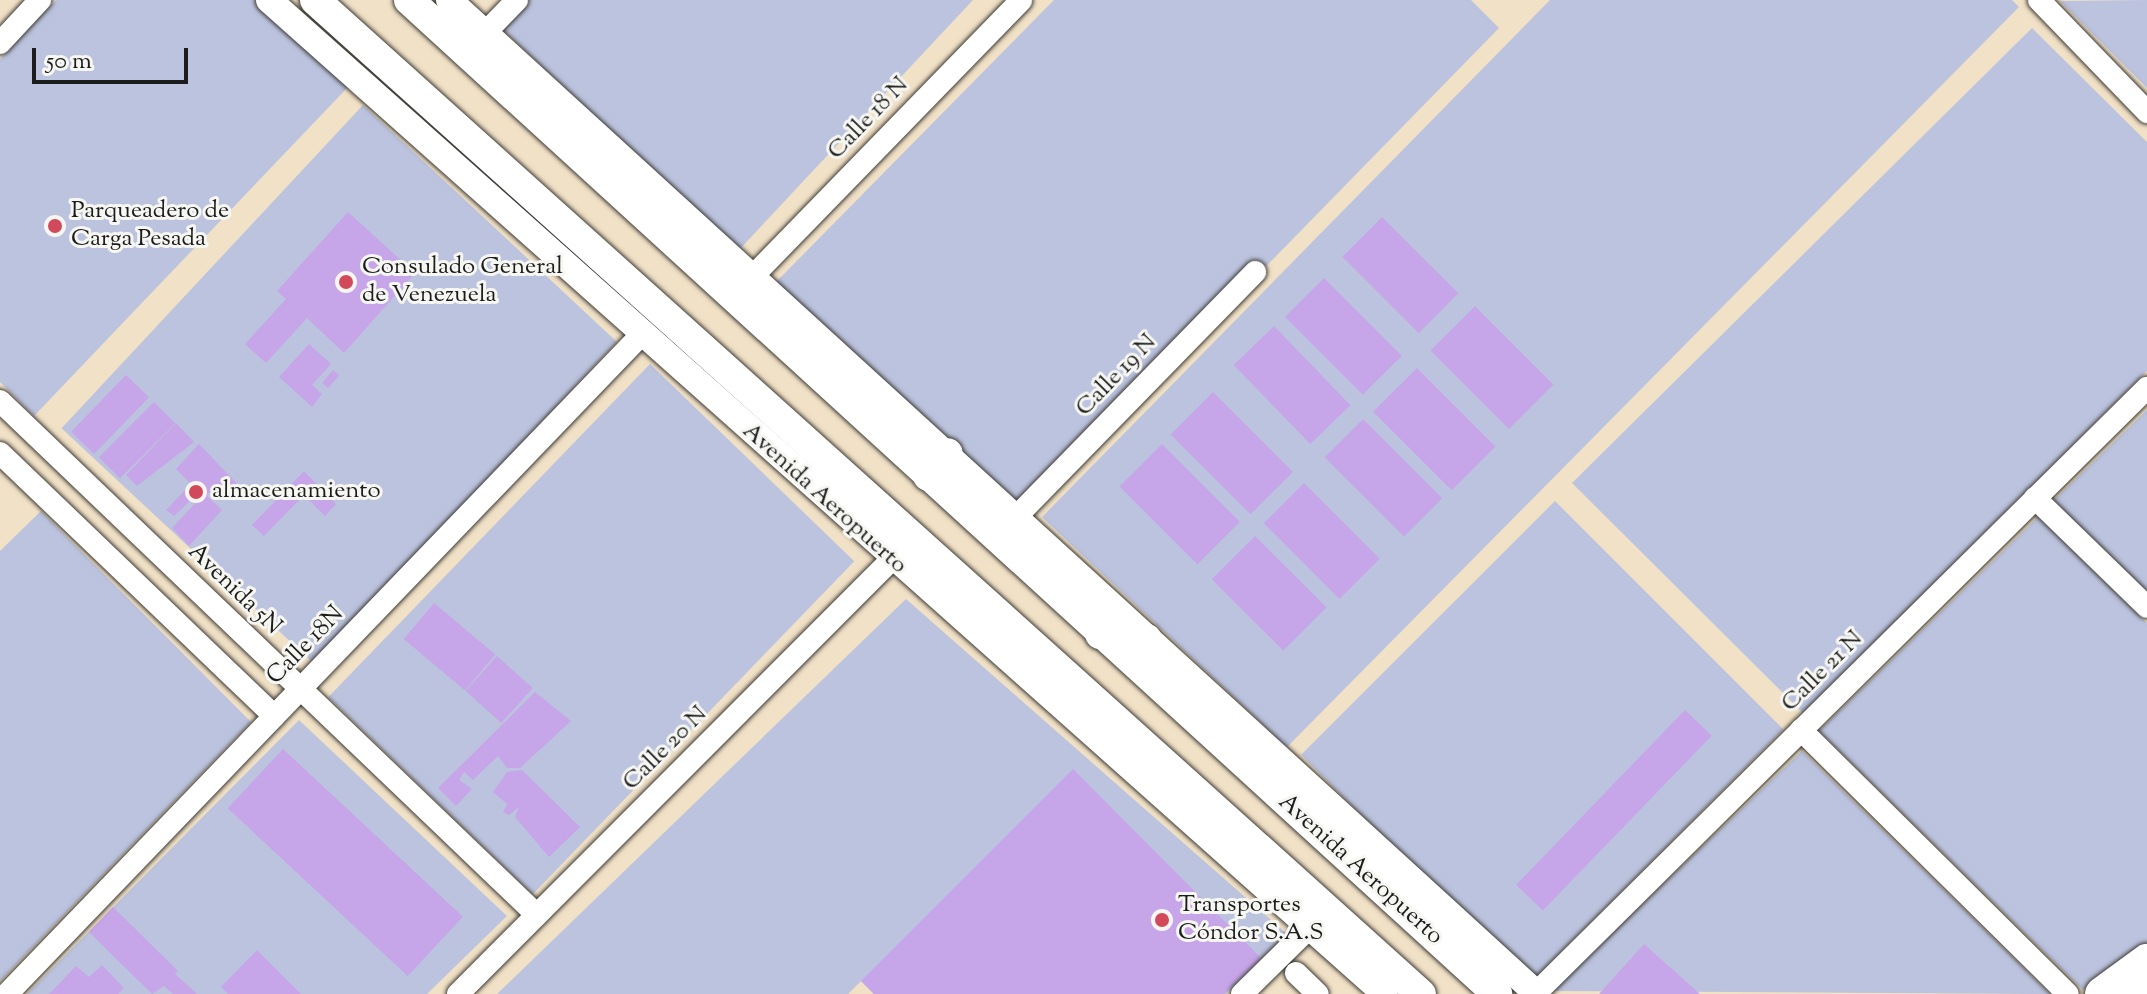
<!DOCTYPE html>
<html>
<head>
<meta charset="utf-8">
<style>
  body { margin:0 }
  #map { position:relative; width:2147px; height:994px; overflow:hidden; background:#f1e1c6; font-family:"Sorts Mill Goudy",serif }
  div>[style] { position:absolute }
  .industrial>* { inset:0; background:#bcc3de; transform-origin:0 0 }
  .building>* { inset:0; background:#c7a5e9; transform-origin:0 0 }
  .roads { filter:drop-shadow(0 0 2px #3c3a36) drop-shadow(0 0 2px #3c3a36) }
  .minor>* { height:22px; margin:-11px; padding:0 11px; transform-origin:11px; border-radius:11px; background:#fff }
  .tertiary>* { height:26px; margin:-13px; padding:0 13px; transform-origin:13px; border-radius:13px; background:#fff }
  .secondary>* { height:30px; margin:-15px; padding:0 15px; transform-origin:15px; border-radius:15px; background:#fff }
  .primary>* { height:34px; margin:-17px; padding:0 17px; transform-origin:17px; border-radius:17px; background:#fff }
  .dots>* { width:22px; height:22px; translate:-50% -50%; box-sizing:border-box; border:4px solid #f6f6f2; border-radius:50% }
  span { translate:-50% -50%; white-space:nowrap; text-align:center; line-height:1.15; -webkit-text-stroke:6px #f6f6f2; paint-order:stroke }
  .street-label { font-size:24px; color:#1c1c1c }
  .poi-label { font-size:24px; color:#1c1c1c }
  .left { translate:0 -50%; text-align:left }
  .scale { position:absolute; left:32px; top:48px; width:156px; height:36px; box-sizing:border-box; border:4px solid #1c1c1c; border-top:0; padding-left:10px; font-size:24px; line-height:28px; white-space:nowrap; color:#1c1c1c; -webkit-text-stroke:6px #f6f6f2; paint-order:stroke }
</style>
</head>
<body>
<div id="map">
  <div class="industrial">
    <i style="clip-path:polygon(56px 0,254px 0,348px 87px,34px 416px,0 382px,0 59px)"></i>
    <i style="clip-path:polygon(526px 0,973px 0,738px 251px,500px 27px)"></i>
    <i style="clip-path:polygon(1054px 0,1471px 0,1499px 28px,1025px 513px,776px 282px)"></i>
    <i style="clip-path:polygon(1550px 0,2012px 0,2019px 7px,1287px 747px,1042px 517px)"></i>
    <i style="clip-path:polygon(2147px 0,2147px 88px,2060px 1px)"></i>
    <i style="clip-path:polygon(2032px 28px,2147px 142px,2147px 371px,1803px 713px,1572px 483px)"></i>
    <i style="left:363px;top:105px;width:347px;height:442px;rotate:43deg"></i>
    <i style="left:650px;top:364px;width:284px;height:463px;rotate:44deg"></i>
    <i style="clip-path:polygon(2147px 410px,2147px 592px,2053px 501px)"></i>
    <i style="left:1555px;top:501px;width:323px;height:359px;rotate:45deg"></i>
    <i style="clip-path:polygon(41px 511px,251px 722px,0 981px,0 551px)"></i>
    <i style="clip-path:polygon(2038px 517px,2147px 623px,2147px 945px,2083px 990px,1819px 731px)"></i>
    <i style="clip-path:polygon(906px 599px,1287px 934px,1226px 994px,874px 994px,861px 981px,848px 994px,497px 994px)"></i>
    <i style="clip-path:polygon(299px 720px,507px 916px,427px 994px,27px 994px)"></i>
    <i style="clip-path:polygon(1802px 751px,2050px 994px,1552px 991px)"></i>
  </div>
  <div class="building">
    <i style="clip-path:polygon(348px 212px,415px 273px,344px 353px,307px 318px,266px 363px,245px 344px,286px 299px,277px 291px)"></i>
    <i style="left:1382px;top:217px;width:108px;height:56px;rotate:45deg"></i>
    <i style="left:1324px;top:278px;width:110px;height:55px;rotate:45deg"></i>
    <i style="left:1475px;top:306px;width:111px;height:63px;rotate:45deg"></i>
    <i style="left:1274px;top:326px;width:110px;height:56px;rotate:46deg"></i>
    <i style="clip-path:polygon(309px 344px,331px 364px,312px 385px,322px 394px,312px 407px,279px 377px)"></i>
    <i style="left:1417px;top:368px;width:111px;height:62px;rotate:45deg"></i>
    <i style="left:333px;top:370px;width:8px;height:17px;rotate:40deg"></i>
    <i style="left:126px;top:375px;width:32px;height:79px;rotate:44deg"></i>
    <i style="left:1213px;top:392px;width:113px;height:60px;rotate:45deg"></i>
    <i style="left:154px;top:402px;width:30px;height:78px;rotate:45deg"></i>
    <i style="left:1363px;top:419px;width:112px;height:54px;rotate:45deg"></i>
    <i style="clip-path:polygon(176px 423px,194px 442px,137px 486px,126px 475px)"></i>
    <i style="clip-path:polygon(199px 444px,241px 488px,230px 498px,214px 484px,207px 496px,222px 510px,189px 546px,172px 528px,199px 499px,194px 497px,174px 516px,166px 510px,191px 484px,176px 469px)"></i>
    <i style="left:1162px;top:444px;width:110px;height:60px;rotate:45deg"></i>
    <i style="clip-path:polygon(304px 471px,336px 504px,325px 516px,304px 495px,264px 536px,252px 525px)"></i>
    <i style="left:1304px;top:483px;width:107px;height:57px;rotate:45deg"></i>
    <i style="left:1255px;top:536px;width:101px;height:61px;rotate:45deg"></i>
    <i style="left:434px;top:603px;width:80px;height:47px;rotate:40deg"></i>
    <i style="left:497px;top:656px;width:48px;height:47px;rotate:42deg"></i>
    <i style="clip-path:polygon(535px 692px,571px 721px,520px 768px,507px 768px,498px 756px,473px 780px,464px 772px,459px 780px,472px 789px,456px 806px,438px 788px)"></i>
    <i style="left:1685px;top:710px;width:37px;height:243px;rotate:44deg"></i>
    <i style="left:283px;top:749px;width:246px;height:81px;rotate:43deg"></i>
    <i style="clip-path:polygon(1073px 769px,1261px 958px,1224px 994px,874px 994px,861px 981px)"></i>
    <i style="clip-path:polygon(522px 770px,580px 827px,549px 857px,515px 817px,519px 807px,509px 815px,503px 812px,507px 804px,493px 792px,507px 772px)"></i>
    <i style="clip-path:polygon(113px 907px,178px 971px,175px 974px,197px 994px,173px 994px,164px 986px,152px 994px,89px 932px)"></i>
    <i style="clip-path:polygon(1644px 944px,1700px 994px,1599px 994px)"></i>
    <i style="clip-path:polygon(257px 950px,301px 994px,228px 994px,221px 987px)"></i>
    <i style="clip-path:polygon(102px 965px,124px 988px,118px 994px,49px 994px,76px 966px,89px 977px)"></i>
  </div>
  <div class="roads">
    <div class="minor">
      <i style="left:2039px;top:0;width:156px;rotate:46deg"></i>
      <i style="left:485px;top:33px;width:46px;rotate:-45.9deg"></i>
      <i style="left:0;top:43px;width:59px;rotate:-47.1deg"></i>
      <i style="left:754px;top:275px;width:383px;rotate:-45.8deg"></i>
      <i style="left:0;top:401px;width:743px;rotate:43.75deg"></i>
      <i style="left:0;top:453px;width:380px;rotate:43.8deg"></i>
      <i style="left:2035px;top:498px;width:156px;rotate:44.2deg"></i>
      <i style="left:1017px;top:516px;width:341px;rotate:-45.7deg"></i>
      <i style="left:1801px;top:730px;width:375px;rotate:44.7deg"></i>
      <i style="left:1296px;top:973px;width:30px;rotate:44deg"></i>
      <i style="left:1536px;top:993px;width:860px;rotate:-44.72deg"></i>
      <i style="left:7px;top:994px;width:914px;rotate:-46.11deg"></i>
      <i style="left:458px;top:994px;width:634px;rotate:-45.06deg"></i>
      <i style="left:1242px;top:994px;width:95px;rotate:-44.6deg"></i>
    </div>
    <div class="tertiary">
      <i style="left:269px;top:0;width:1494px;rotate:41.69deg"></i>
      <i style="left:449px;top:0;width:1474px;rotate:42.41deg"></i>
    </div>
    <div class="secondary">
      <i style="left:315px;top:0;width:1487px;rotate:41.95deg"></i>
      <i style="left:409px;top:0;width:1474px;rotate:42.41deg"></i>
      <i style="left:928px;top:476px;width:30px;rotate:-49deg"></i>
      <i style="left:1100px;top:634px;width:47px;rotate:6.1deg"></i>
    </div>
    <div class="primary">
      <i style="left:2102px;top:994px;width:56px;rotate:-36.3deg"></i>
      <i style="left:2143px;top:994px;width:5px;rotate:-37deg"></i>
    </div>
  </div>
  <div class="dots">
    <i style="left:55px;top:226px;background:#d1495b"></i>
    <i style="left:346px;top:282px;background:#d1495b"></i>
    <i style="left:196px;top:492px;background:#d1495b"></i>
    <i style="left:1162px;top:920px;background:#d1495b"></i>
  </div>
  <div class="street-label">
    <span style="left:869px;top:119px;rotate:-46deg">Calle 18 N</span>
    <span style="left:1117px;top:376px;rotate:-46deg">Calle 19 N</span>
    <span style="left:824px;top:499px;rotate:42deg">Avenida Aeropuerto</span>
    <span style="left:234px;top:590px;rotate:44deg">Avenida 5N</span>
    <span style="left:306px;top:646px;rotate:-46deg">Calle 18N</span>
    <span style="left:1823px;top:672px;rotate:-45deg">Calle 21 N</span>
    <span style="left:666px;top:749px;rotate:-45deg">Calle 20 N</span>
    <span style="left:1360px;top:870px;rotate:42deg">Avenida Aeropuerto</span>
  </div>
  <div class="poi-label">
    <span class="left" style="left:71px;top:226px">Parqueadero de<br>Carga Pesada</span>
    <span class="left" style="left:362px;top:282px">Consulado General<br>de Venezuela</span>
    <span class="left" style="left:212px;top:492px">almacenamiento</span>
    <span class="left" style="left:1178px;top:920px">Transportes<br>Cóndor S.A.S</span>
  </div>
  <div class="scale">50 m</div>
</div>
</body>
</html>
